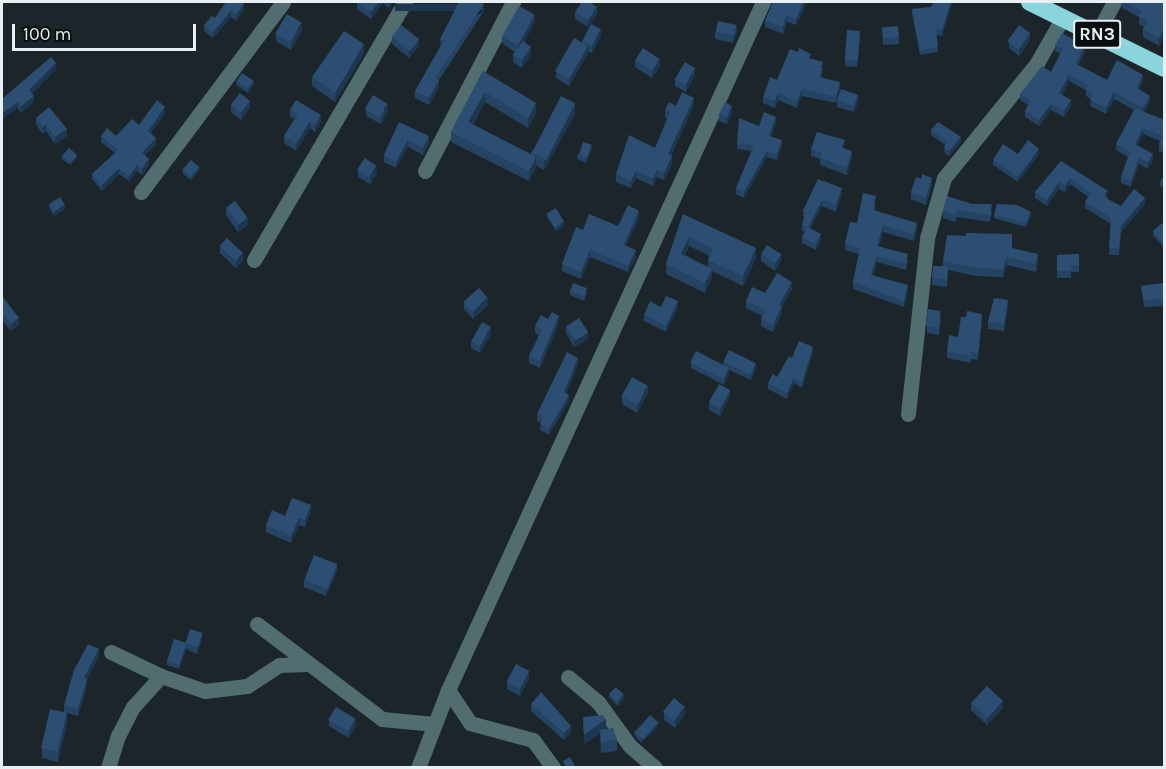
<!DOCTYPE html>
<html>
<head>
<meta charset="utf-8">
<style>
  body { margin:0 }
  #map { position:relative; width:1166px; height:769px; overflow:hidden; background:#1c262a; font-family:Karla,sans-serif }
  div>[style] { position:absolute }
  .minor>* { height:15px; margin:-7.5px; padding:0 7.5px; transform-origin:7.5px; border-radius:7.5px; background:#516d70 }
  .highway>* { height:18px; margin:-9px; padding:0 9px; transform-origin:9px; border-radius:9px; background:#8ad4db }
  .wall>* { inset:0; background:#254362 }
  .shaded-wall>* { inset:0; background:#1e3750; transform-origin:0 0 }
  .building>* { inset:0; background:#2b4e72; transform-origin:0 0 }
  span { translate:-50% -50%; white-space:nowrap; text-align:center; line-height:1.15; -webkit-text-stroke:4.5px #090e10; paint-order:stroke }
  .shield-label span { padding:2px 4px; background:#090e10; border:2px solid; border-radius:4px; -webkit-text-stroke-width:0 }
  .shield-label { font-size:18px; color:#e9f0f3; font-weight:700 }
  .frame { position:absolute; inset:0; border:3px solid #e9f0f3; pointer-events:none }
  .scale { position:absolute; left:12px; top:24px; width:184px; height:27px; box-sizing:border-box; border:3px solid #e9f0f3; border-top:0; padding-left:8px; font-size:18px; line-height:21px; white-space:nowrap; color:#e9f0f3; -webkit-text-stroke:4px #090e10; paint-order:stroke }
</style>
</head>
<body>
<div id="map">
  <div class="minor">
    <i style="left:1097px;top:34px;width:36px;rotate:-62deg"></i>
    <i style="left:425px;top:171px;width:191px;rotate:-62.5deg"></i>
    <i style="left:141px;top:192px;width:237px;rotate:-53.2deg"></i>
    <i style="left:254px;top:260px;width:299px;rotate:-59.7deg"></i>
    <i style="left:908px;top:414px;width:177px;rotate:-83.8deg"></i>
    <i style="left:927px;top:238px;width:62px;rotate:-74.2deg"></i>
    <i style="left:944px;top:178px;width:148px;rotate:-51deg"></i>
    <i style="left:1037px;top:63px;width:53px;rotate:-60.5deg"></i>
    <i style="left:257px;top:624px;width:157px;rotate:37.2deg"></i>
    <i style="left:382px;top:719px;width:53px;rotate:5.4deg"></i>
    <i style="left:111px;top:652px;width:55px;rotate:25.6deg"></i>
    <i style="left:161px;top:676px;width:46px;rotate:18.8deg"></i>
    <i style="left:205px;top:691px;width:42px;rotate:-6.8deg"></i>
    <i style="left:247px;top:686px;width:38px;rotate:-33deg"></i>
    <i style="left:279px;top:665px;width:29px;rotate:-2deg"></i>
    <i style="left:568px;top:677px;width:39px;rotate:40deg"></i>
    <i style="left:598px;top:702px;width:54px;rotate:54deg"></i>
    <i style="left:630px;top:746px;width:33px;rotate:41deg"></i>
    <i style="left:448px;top:690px;width:40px;rotate:56deg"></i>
    <i style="left:470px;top:723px;width:65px;rotate:15.1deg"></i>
    <i style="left:533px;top:740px;width:34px;rotate:54deg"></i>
    <i style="left:108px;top:768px;width:34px;rotate:-73deg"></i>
    <i style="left:118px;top:736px;width:33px;rotate:-63deg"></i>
    <i style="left:133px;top:707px;width:42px;rotate:-47.9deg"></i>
    <i style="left:418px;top:768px;width:84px;rotate:-69deg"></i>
    <i style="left:448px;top:690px;width:757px;rotate:-65.4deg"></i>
  </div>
  <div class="highway">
    <i style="left:1030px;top:2px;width:149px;rotate:26.2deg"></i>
  </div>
  <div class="wall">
    <i style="clip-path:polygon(226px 2px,244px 9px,236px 21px,231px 17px,213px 38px,204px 31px,204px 25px,215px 18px)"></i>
    <i style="clip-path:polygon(357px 2px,393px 2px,389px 8px,383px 3px,371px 19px,357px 9px)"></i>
    <i style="clip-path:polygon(773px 2px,807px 2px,796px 25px,787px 22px,783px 34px,765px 27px,765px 21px)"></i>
    <i style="clip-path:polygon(952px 2px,942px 36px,936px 35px,938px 52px,920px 55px,912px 14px,912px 9px,931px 7px)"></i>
    <i style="clip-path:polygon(1122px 2px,1164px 2px,1159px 46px,1143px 37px,1143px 29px,1144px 27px,1139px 24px,1139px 17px,1122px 8px)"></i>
    <i style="clip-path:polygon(484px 11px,439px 80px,439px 87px,429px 105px,415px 98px,415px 91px,441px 46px,440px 39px)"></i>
    <i style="clip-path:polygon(575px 12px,597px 14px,588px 27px,575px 19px)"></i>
    <i style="clip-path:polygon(535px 21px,524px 42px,531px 54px,522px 68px,513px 62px,513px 55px,515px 52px,502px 43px,502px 37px)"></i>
    <i style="clip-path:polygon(882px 27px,899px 37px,899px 44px,883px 45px)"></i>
    <i style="clip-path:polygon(302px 30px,291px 50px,276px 41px,276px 34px)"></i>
    <i style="clip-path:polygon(715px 32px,737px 32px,733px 43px,715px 39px)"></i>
    <i style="clip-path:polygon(601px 36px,592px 53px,588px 51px,588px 53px,569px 86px,556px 78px,556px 71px,582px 43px,582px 41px)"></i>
    <i style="clip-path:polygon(392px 37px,419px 46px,409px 58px,392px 44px)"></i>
    <i style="clip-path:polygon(860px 37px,857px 67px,845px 66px,845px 60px)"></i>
    <i style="clip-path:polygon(1030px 40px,1019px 56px,1009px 48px,1009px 42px)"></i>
    <i style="clip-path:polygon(1055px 45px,1085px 52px,1078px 65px,1107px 80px,1143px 81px,1139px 90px,1150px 102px,1144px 112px,1164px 120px,1164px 153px,1159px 151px,1159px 144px,1160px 141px,1143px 134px,1137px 146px,1153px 160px,1148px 169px,1139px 164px,1131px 187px,1121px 183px,1121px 177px,1128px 157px,1116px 150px,1116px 144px,1134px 110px,1114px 99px,1106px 114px,1090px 106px,1091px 99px,1086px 96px,1086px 90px,1069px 81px,1062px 95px,1071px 106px,1064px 117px,1051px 110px,1039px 126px,1025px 117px,1025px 111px,1028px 105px,1020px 100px,1020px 94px,1051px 72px,1060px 54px,1055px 51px)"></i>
    <i style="clip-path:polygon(364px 53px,335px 102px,312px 86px,312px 77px)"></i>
    <i style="clip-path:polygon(811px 59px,823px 69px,821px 77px,840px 89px,836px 103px,802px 96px,797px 108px,778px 100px,775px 108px,763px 103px,763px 97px,777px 80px)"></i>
    <i style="clip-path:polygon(635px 60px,660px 66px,652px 78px,635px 67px)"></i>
    <i style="clip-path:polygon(56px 69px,32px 94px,34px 102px,21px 113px,18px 108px,2px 119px,2px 99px)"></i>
    <i style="clip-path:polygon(483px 71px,536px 113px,528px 128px,485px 102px,473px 125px,531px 154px,531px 152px,575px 114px,544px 170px,536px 165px,536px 167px,529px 181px,451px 142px,451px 132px)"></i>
    <i style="clip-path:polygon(695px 75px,686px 92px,675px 86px,675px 79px)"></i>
    <i style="clip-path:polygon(236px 81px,254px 84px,248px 93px,236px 85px)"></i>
    <i style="clip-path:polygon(837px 100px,858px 102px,854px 112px,837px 107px)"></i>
    <i style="clip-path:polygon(231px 105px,250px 108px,241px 120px,231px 112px)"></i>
    <i style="clip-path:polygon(694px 105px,671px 156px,672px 164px,664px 180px,657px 177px,653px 186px,636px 178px,631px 188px,616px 182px,616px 174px,655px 148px,667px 119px,665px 118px,665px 110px,676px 106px)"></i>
    <i style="clip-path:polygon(366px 109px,388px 111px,381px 124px,366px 116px)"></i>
    <i style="clip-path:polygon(290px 110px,321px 122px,315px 132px,310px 128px,296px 151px,284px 143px,284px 136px,295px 119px,290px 117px)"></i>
    <i style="clip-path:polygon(165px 113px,151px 133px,156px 144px,145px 155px,149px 165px,142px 175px,137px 171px,129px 181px,119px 174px,102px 191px,92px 179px,92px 174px,115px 153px,101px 142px,101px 136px,116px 136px)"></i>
    <i style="clip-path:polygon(732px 113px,727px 124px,719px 121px,719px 114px)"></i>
    <i style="clip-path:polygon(36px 118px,67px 136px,55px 144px,46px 131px,43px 134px,36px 125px)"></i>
    <i style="clip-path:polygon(399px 122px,429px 143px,423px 155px,408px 147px,396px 168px,384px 162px,384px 155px)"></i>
    <i style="clip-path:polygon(776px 122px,771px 137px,782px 146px,777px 160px,767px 157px,744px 198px,736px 194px,736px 188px,752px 151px,737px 149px,737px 143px,759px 126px)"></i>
    <i style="clip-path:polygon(931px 130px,961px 142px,949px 156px,944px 152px,945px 145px,931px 135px)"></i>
    <i style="clip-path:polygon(845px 147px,844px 148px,852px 157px,847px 175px,820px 165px,820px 159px,811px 156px,811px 149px)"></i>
    <i style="clip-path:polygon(592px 149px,586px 163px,577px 159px,577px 155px)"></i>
    <i style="clip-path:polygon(1018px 154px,1039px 154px,1018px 182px,993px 165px,993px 160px)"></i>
    <i style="clip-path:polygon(62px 155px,77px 158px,70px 165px,62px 159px)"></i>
    <i style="clip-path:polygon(1061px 161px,1108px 197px,1107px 199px,1121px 206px,1145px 204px,1121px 232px,1119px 255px,1109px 255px,1111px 224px,1085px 208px,1085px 202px,1088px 197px,1070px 184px,1065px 192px,1059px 189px,1047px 206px,1035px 198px,1035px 192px)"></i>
    <i style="clip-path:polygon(183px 170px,199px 171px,191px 180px,183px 174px)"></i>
    <i style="clip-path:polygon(358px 170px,377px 173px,370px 184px,358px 177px)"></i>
    <i style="clip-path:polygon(1164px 176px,1164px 188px,1160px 186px,1160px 182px)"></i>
    <i style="clip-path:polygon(818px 179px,842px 194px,836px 212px,822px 206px,810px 228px,821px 240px,816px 250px,802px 243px,802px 237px,805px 232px,802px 231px,802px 225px,804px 218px,803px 217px,803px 211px)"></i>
    <i style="clip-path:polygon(921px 179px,932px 185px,926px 205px,911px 199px,911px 192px)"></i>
    <i style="clip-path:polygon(876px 203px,875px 210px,917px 229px,914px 241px,883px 232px,879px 246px,908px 261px,906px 270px,877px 262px,873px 275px,908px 292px,904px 307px,853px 289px,853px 282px,859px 254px,845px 250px,845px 243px,857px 223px)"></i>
    <i style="clip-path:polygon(49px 204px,65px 209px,54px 216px,49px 207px)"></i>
    <i style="clip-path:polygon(972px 204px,992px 211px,990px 222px,957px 217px,955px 222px,943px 218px,943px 211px)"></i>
    <i style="clip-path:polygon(226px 208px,248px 225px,238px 232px,226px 215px)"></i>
    <i style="clip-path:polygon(547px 214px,564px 226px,556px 231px,547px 217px)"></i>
    <i style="clip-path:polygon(evenodd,683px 214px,756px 258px,743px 286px,712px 271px,712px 278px,705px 293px,666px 274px,666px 264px,683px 214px,689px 246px,710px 256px,708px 260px,708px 267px,685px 255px,689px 246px)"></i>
    <i style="clip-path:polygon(994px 215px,1031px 215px,1026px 227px,994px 218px)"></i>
    <i style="clip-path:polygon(639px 218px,626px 246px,636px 257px,628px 272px,590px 257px,581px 279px,562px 271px,562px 264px,583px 230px,618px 226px)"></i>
    <i style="clip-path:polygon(1164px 226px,1164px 248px,1153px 235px,1153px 231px)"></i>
    <i style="clip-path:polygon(220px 246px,243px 260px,236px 268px,220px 253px)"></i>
    <i style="clip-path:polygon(1012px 248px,1038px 263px,1036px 272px,1007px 265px,1003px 277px,976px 276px,948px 270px,947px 287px,932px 285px,932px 278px,943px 266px,943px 261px)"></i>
    <i style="clip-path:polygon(761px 254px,781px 261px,775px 271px,761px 261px)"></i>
    <i style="clip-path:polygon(1079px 254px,1079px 272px,1071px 272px,1071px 278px,1057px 278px,1057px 255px)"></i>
    <i style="clip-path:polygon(1164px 283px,1164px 306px,1144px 307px,1141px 286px)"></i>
    <i style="clip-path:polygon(792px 289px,782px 306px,782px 313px,773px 332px,761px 326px,761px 319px,762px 316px,746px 308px,746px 301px,765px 293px)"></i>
    <i style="clip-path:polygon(570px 291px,587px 292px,584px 301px,570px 295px)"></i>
    <i style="clip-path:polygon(2px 296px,19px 325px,11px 331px,2px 320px)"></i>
    <i style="clip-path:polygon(464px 302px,488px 305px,473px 319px,464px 309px)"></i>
    <i style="clip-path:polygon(661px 307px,678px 307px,666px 332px,644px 321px,644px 315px)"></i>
    <i style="clip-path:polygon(1008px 307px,1004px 331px,988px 329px,988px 322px)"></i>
    <i style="clip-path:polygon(941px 318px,939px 335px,927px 333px,927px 326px)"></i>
    <i style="clip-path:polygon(548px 319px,559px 323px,540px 368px,529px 363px,529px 356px,539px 335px,535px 333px,535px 326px)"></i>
    <i style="clip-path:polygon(982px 321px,978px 360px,971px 359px,971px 363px,947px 358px,947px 351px,958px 337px)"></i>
    <i style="clip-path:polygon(566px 326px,588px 339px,574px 347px,566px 333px)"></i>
    <i style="clip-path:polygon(491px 334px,480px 353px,471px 348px,471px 341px)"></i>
    <i style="clip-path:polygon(813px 353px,802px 388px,794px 383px,787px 399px,768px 389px,768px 383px,777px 377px,792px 358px)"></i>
    <i style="clip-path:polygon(723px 362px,756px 368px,751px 380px,729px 370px,729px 374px,724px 385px,691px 368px,691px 363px,723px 365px)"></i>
    <i style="clip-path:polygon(578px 365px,566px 393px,569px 401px,549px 435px,540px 430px,541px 423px,537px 420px,537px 414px)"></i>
    <i style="clip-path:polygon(648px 393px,637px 413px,622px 404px,622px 397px)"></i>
    <i style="clip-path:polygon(730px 397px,720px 416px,709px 410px,709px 403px)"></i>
    <i style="clip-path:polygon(311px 512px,305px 527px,299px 525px,291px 543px,266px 532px,266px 525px,285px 516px)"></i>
    <i style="clip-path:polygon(337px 571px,326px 596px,304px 587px,304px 580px)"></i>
    <i style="clip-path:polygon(202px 640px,197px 654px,186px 649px,179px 669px,167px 665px,167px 661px,186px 643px)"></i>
    <i style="clip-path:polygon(99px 656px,87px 680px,87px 686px,78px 716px,67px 713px,67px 723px,58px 762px,42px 758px,42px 748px,64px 712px,64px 705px)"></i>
    <i style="clip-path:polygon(529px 678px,520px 696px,507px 689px,507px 682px)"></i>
    <i style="clip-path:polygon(609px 694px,624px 699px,618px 706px,609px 697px)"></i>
    <i style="clip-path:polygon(971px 703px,1003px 708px,987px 725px,971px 710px)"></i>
    <i style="clip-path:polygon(531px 704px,571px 733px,564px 740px,531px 711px)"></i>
    <i style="clip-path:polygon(664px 713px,685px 714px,675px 728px,664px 720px)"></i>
    <i style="clip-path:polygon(583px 717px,617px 740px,617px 751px,601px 753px,600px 733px,585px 744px,583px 728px)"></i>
    <i style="clip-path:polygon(329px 720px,356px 726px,349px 738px,329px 726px)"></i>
    <i style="clip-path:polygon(658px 726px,641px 743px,634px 734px,634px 731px)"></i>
  </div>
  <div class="shaded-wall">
    <i style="clip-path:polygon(379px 2px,383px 2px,383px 3px,371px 19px,371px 12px)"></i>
    <i style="clip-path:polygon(389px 2px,393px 2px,389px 8px)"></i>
    <i style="clip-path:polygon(804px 2px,807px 2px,796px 25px,796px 19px)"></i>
    <i style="clip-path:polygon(951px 2px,952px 2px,942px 36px,942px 30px)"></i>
    <i style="clip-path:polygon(244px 4px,244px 9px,236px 21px,236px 15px)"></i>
    <i style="left:484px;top:4px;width:7px;height:89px;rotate:90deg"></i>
    <i style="clip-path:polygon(597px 7px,597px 14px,588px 27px,588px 20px)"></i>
    <i style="clip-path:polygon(231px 11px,231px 17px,213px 38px,213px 32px)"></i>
    <i style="clip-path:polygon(535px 15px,535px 21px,517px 54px,517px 48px)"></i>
    <i style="clip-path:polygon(787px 15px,787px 22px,783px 34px,783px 27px)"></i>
    <i style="clip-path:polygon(302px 23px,302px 30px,291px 50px,291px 43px)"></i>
    <i style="clip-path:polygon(737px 25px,737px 32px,733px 43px,733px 37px)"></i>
    <i style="clip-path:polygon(1164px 28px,1164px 36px,1159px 46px,1159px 38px)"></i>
    <i style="clip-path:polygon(601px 29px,601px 36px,592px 53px,592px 46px)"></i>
    <i style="clip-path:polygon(1030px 33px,1030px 40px,1019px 56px,1019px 49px)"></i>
    <i style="clip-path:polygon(419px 39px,419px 46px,409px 58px,409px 51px)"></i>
    <i style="clip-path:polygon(364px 44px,364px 53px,335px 102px,335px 93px)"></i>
    <i style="clip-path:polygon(588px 46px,588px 53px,569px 86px,569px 79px)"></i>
    <i style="clip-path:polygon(1085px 46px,1085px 52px,1076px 70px,1076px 64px)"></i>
    <i style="clip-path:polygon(531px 47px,531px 54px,522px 68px,522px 61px)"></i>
    <i style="clip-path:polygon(660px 59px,660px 66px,652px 78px,652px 71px)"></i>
    <i style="clip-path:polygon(56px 63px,56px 69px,29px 97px,29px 90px)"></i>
    <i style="clip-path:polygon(695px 68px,695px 75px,686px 92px,686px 85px)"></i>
    <i style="clip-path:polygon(1069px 75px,1069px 81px,1059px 100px,1059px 93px)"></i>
    <i style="clip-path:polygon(1143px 75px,1143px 81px,1137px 95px,1137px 88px)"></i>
    <i style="clip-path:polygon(439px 80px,439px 87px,429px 105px,429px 98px)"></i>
    <i style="clip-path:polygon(254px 81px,254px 84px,248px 93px,248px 89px)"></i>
    <i style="clip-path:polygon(840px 82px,840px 89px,836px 103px,836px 97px)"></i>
    <i style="clip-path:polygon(802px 89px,802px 96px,797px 108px,797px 102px)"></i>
    <i style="clip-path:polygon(485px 92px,485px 102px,468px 133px,468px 122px)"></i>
    <i style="clip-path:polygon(1114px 92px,1114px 99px,1106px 114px,1106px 108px)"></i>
    <i style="clip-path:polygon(778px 93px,778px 100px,775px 108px,775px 101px)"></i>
    <i style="clip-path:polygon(858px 95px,858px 102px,854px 112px,854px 105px)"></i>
    <i style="clip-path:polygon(34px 96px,34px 102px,21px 113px,21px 106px)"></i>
    <i style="clip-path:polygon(1150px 96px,1150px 102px,1143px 114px,1143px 108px)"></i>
    <i style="clip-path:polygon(694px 98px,694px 105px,668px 162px,668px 154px)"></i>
    <i style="clip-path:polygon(1071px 100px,1071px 106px,1064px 117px,1064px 111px)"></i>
    <i style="clip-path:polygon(250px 101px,250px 108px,241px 120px,241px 113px)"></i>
    <i style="clip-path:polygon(18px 102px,18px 108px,2px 119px,2px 113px)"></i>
    <i style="clip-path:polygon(536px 103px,536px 113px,528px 128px,528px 118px)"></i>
    <i style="clip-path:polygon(575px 103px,575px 114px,544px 170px,544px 159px)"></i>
    <i style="clip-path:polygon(388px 104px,388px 111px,381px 124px,381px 117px)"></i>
    <i style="clip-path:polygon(1051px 104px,1051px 110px,1039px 126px,1039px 120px)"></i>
    <i style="clip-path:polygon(732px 106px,732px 113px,727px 124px,727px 117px)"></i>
    <i style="clip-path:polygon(165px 107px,165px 113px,148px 137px,148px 131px)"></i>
    <i style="clip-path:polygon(321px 115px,321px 122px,315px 132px,315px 125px)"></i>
    <i style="clip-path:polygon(776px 117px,776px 122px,769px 142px,769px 136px)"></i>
    <i style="clip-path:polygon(310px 121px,310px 128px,296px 151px,296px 144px)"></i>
    <i style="clip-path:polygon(46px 124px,46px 131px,43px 134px,43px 127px)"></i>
    <i style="clip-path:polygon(1143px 128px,1143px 134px,1135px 150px,1135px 144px)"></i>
    <i style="clip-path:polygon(67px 129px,67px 136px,55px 144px,55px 137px)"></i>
    <i style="clip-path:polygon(429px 136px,429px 143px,423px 155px,423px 148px)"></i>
    <i style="clip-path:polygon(961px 137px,961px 142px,949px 156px,949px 151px)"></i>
    <i style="clip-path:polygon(156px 138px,156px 144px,142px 159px,142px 153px)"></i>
    <i style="clip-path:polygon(408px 140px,408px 147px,396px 168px,396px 162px)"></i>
    <i style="clip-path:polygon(782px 140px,782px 146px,777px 160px,777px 154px)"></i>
    <i style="clip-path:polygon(592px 145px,592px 149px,586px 163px,586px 159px)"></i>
    <i style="clip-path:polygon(1039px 149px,1039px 154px,1018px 182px,1018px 177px)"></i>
    <i style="clip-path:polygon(767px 151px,767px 157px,744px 198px,744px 192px)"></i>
    <i style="clip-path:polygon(852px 151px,852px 157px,847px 175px,847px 168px)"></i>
    <i style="clip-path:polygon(1153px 154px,1153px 160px,1148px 169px,1148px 162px)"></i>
    <i style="clip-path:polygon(77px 155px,77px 158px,70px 165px,70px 162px)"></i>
    <i style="clip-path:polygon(672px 156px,672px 164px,664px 180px,664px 173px)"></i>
    <i style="clip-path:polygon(536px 157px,536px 167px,529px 181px,529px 171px)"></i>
    <i style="clip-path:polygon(1139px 158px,1139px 164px,1131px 187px,1131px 181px)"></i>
    <i style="clip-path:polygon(149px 159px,149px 165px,142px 175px,142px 169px)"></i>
    <i style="clip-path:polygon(137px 165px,137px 171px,129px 181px,129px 176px)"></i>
    <i style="clip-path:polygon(377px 166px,377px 173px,370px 184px,370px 177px)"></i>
    <i style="clip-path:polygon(199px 167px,199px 171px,191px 180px,191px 177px)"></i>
    <i style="clip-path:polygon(119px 168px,119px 174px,102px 191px,102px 185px)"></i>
    <i style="clip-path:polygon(657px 170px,657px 177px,653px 186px,653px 179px)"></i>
    <i style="clip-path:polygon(636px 171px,636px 178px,631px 188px,631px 181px)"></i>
    <i style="clip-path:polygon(932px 178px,932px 185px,926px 205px,926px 198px)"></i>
    <i style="clip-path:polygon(1070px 178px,1070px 184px,1065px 192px,1065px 186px)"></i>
    <i style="clip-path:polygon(1059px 182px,1059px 189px,1047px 206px,1047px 200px)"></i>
    <i style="clip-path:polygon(842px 188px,842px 194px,836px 212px,836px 205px)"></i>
    <i style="clip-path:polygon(1145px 198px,1145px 204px,1121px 232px,1119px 255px,1121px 226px)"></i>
    <i style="clip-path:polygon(822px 200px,822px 206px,808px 233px,808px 227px)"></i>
    <i style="clip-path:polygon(65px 205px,65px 209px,54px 216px,54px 212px)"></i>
    <i style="clip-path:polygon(639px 211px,639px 218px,624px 251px,624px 245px)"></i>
    <i style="clip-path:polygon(1031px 212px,1031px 215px,1026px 227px,1026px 223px)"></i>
    <i style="clip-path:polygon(248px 218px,248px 225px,238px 232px,238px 225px)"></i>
    <i style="clip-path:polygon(564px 222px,564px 226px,556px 231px,556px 228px)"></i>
    <i style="clip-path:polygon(917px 223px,917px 229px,914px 241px,914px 234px)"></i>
    <i style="clip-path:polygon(883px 225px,883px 232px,877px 253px,877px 246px)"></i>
    <i style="clip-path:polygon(821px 234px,821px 240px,816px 250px,816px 244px)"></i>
    <i style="clip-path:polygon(689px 237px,689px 246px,681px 263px,681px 254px)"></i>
    <i style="clip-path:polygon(756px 248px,756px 258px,743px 286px,743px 276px)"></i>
    <i style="clip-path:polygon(590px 250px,590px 257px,581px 279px,581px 272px)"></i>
    <i style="clip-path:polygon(636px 250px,636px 257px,628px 272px,628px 266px)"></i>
    <i style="clip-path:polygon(243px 253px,243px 260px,236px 268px,236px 261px)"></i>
    <i style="clip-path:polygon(781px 254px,781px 261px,775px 271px,775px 264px)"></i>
    <i style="clip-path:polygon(1038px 254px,1038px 263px,1036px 272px,1036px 264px)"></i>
    <i style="clip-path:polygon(877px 256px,877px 262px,871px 281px,871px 275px)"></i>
    <i style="clip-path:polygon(1007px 257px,1007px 265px,1003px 277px,1003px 269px)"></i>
    <i style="clip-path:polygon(712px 269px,712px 278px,705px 293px,705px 283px)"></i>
    <i style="clip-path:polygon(792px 282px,792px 289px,782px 306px,782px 313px,773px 332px,773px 325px,779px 305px)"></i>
    <i style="clip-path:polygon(908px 285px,908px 292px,904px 307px,904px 301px)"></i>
    <i style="clip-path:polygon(488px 298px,488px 305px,473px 319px,473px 312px)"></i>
    <i style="clip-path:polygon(1008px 300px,1008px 307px,1004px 331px,1004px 324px)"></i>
    <i style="clip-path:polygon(678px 301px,678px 307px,666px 332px,666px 326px)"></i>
    <i style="clip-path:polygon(982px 314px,982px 321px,978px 360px,978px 353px)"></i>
    <i style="clip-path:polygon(559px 316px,559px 323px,540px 368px,540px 361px)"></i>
    <i style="clip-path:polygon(19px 318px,19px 325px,11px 331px,11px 324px)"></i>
    <i style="clip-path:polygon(491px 327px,491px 334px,480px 353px,480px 346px)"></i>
    <i style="clip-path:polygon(588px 332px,588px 339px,574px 347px,574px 340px)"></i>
    <i style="clip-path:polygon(813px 347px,813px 353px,802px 388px,802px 382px)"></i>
    <i style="clip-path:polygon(578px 358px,578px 365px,564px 398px,564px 392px)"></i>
    <i style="clip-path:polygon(756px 363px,756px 368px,751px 380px,751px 375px)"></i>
    <i style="clip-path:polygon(729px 368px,729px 374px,724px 385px,724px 380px)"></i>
    <i style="clip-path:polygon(794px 378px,794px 383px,787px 399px,787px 393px)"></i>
    <i style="clip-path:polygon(648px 386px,648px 393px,637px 413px,637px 406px)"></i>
    <i style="clip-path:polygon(730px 390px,730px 397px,720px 416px,720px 409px)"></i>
    <i style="clip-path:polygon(569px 395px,569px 401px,549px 435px,549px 429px)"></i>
    <i style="clip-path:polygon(311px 505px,311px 512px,305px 527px,305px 520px)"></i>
    <i style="clip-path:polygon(299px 518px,299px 525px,291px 543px,291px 536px)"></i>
    <i style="clip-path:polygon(337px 564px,337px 571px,326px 596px,326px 589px)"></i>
    <i style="clip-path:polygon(202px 633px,202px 640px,197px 654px,197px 647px)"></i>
    <i style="clip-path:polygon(186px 646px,186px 649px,179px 669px,179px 666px)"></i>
    <i style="clip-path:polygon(99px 649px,99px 656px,87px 680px,87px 686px,78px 716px,78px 709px,84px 678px)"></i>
    <i style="clip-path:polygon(529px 671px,529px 678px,520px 696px,520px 689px)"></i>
    <i style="clip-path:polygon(624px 695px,624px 699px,618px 706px,618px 702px)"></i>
    <i style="clip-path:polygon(1003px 701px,1003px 708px,987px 725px,987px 718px)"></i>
    <i style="clip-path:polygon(685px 707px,685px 714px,675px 728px,675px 721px)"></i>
    <i style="clip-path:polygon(67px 713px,67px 723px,58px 762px,58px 752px)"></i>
    <i style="clip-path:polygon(356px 719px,356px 726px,349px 738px,349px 731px)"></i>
    <i style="clip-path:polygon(606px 719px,606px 729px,585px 744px,585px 734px)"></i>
    <i style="clip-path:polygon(658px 722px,658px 726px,641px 743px,641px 739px)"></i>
    <i style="clip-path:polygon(571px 726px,571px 733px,564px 740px,564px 733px)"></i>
  </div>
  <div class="building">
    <i style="clip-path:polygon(226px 2px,241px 2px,244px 4px,236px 15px,231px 11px,213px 32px,204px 25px,212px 16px,215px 18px)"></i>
    <i style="clip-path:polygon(357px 2px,379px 2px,371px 12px)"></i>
    <i style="clip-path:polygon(459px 2px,479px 2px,484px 4px,435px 78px,439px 80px,429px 98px,415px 91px,444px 40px,440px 39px)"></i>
    <i style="clip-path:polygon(582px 2px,589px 2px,597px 7px,588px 20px,575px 12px)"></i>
    <i style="clip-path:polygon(773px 2px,804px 2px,796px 19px,787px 15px,783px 27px,765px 21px)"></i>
    <i style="clip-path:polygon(934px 2px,951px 2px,942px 30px,936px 29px,938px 47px,920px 50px,912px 9px,931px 7px)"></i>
    <i style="clip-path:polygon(1125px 2px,1164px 2px,1164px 28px,1159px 38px,1143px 29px,1148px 21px,1139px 16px,1142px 11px)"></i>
    <i style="left:519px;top:6px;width:18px;height:35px;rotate:29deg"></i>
    <i style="left:287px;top:14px;width:17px;height:23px;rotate:31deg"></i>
    <i style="left:718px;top:21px;width:19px;height:11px;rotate:12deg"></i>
    <i style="left:591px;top:24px;width:11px;height:19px;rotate:27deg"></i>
    <i style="left:401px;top:25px;width:23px;height:15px;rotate:38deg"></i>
    <i style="left:1019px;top:25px;width:14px;height:20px;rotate:36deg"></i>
    <i style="left:898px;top:26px;width:11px;height:16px;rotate:85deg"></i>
    <i style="left:847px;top:30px;width:13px;height:30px;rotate:4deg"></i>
    <i style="clip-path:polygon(344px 31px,364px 44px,335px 93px,312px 77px)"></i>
    <i style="clip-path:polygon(1062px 33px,1085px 46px,1076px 64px,1107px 80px,1117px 60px,1143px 75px,1137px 88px,1150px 96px,1143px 108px,1114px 92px,1106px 108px,1090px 100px,1093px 95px,1086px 89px,1088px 85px,1069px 75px,1059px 93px,1071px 100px,1064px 111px,1051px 104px,1039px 120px,1025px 111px,1031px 101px,1020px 94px,1042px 66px,1051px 72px,1063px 49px,1055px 45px)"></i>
    <i style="left:574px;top:38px;width:16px;height:38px;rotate:30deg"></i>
    <i style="left:523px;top:41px;width:10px;height:17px;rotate:37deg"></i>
    <i style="left:643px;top:48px;width:20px;height:14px;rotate:33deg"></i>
    <i style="clip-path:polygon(799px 48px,811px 54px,809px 58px,823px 62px,819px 77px,840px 82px,836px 97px,802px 89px,797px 102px,778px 93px,775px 101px,763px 97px,770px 77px,777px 80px,790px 49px,798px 52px)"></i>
    <i style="clip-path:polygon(51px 57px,56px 63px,29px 90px,34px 96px,21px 106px,18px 102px,2px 113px,2px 99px)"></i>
    <i style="left:685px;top:62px;width:12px;height:20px;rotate:31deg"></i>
    <i style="clip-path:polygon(483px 71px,536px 103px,528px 118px,485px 92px,468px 122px,536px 157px,529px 171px,451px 132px)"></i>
    <i style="left:242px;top:73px;width:14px;height:10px;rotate:34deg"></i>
    <i style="left:841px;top:89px;width:18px;height:12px;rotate:19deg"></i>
    <i style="clip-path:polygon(682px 92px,694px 98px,668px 154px,672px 156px,664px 173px,657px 170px,653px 179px,636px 171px,631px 181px,616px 174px,629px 135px,655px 148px,670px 113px,665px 110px,669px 102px,676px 106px)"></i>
    <i style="left:240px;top:93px;width:13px;height:15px;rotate:39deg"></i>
    <i style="left:373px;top:95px;width:17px;height:16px;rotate:31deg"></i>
    <i style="left:561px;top:96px;width:16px;height:64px;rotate:27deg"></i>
    <i style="clip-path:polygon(157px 100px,165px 107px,148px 131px,156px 138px,142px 153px,149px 159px,142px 169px,137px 165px,129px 176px,119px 168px,102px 185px,92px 174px,118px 150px,101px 136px,107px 128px,116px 136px,132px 119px,139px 125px)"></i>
    <i style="clip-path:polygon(296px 100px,321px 115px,315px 125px,310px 121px,296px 144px,284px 136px,298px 114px,290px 110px)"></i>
    <i style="clip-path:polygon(725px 102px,732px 106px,727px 117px,719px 114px)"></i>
    <i style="clip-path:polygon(49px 107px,67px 129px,55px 137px,46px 124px,43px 127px,36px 118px)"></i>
    <i style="clip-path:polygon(1135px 108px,1164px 120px,1164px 147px,1159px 144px,1163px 136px,1143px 128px,1135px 144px,1153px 154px,1148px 162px,1139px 158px,1131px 181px,1121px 177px,1130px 152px,1116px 144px)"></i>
    <i style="clip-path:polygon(764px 112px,776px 117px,769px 136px,782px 140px,777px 154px,767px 151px,744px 192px,736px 188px,754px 145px,737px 143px,739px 118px,759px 126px)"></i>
    <i style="clip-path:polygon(399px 122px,429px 136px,423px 148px,408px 140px,396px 162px,384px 155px)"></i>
    <i style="clip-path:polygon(938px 122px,961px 137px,949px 151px,944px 147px,947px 142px,931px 130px)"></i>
    <i style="clip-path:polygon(817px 132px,845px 140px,842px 148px,852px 151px,847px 168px,820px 158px,822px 153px,811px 149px)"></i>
    <i style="clip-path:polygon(1028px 140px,1039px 149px,1018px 177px,993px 160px,1003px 144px,1018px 154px)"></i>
    <i style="left:583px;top:142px;width:9px;height:14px;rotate:18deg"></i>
    <i style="left:69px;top:148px;width:11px;height:10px;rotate:41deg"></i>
    <i style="left:365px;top:158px;width:14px;height:14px;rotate:34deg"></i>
    <i style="left:191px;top:160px;width:11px;height:13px;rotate:41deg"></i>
    <i style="clip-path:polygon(1061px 161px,1108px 191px,1104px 197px,1121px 206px,1134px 189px,1145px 198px,1121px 226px,1119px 249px,1109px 248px,1111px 218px,1085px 202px,1091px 193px,1070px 178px,1065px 186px,1059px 182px,1047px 200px,1035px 192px)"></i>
    <i style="clip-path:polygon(922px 174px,932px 178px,926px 198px,911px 192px,916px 177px,921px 179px)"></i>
    <i style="clip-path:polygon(1164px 176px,1164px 185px,1160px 182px)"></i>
    <i style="clip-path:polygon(818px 179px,842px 188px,836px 205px,822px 200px,808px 227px,821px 234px,816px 244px,802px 237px,807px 227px,802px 225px,806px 212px,803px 211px)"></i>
    <i style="clip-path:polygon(863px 193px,876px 196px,873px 210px,917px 223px,914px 234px,883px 225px,877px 246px,908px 254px,906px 263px,877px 256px,871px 275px,908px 285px,904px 301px,853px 282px,860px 248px,845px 243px,850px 222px,857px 223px)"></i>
    <i style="clip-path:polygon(947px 196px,972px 204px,992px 204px,990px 215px,957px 210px,955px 215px,943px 211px)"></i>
    <i style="left:60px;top:197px;width:9px;height:13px;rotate:58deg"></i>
    <i style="left:235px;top:201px;width:21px;height:11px;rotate:53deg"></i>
    <i style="clip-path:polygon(997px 204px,1017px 205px,1031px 212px,1026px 223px,994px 215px)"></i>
    <i style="clip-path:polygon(628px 205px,639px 211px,624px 245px,636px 250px,628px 266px,590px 250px,581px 272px,562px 264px,576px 227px,583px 230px,589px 214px,618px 226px)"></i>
    <i style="left:556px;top:208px;width:16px;height:11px;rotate:60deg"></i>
    <i style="clip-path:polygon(683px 214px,756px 248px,743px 276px,708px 260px,713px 248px,689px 237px,681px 254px,712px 269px,705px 283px,666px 264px)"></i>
    <i style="clip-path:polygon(1162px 223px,1164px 226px,1164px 245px,1153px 231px)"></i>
    <i style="clip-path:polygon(966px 233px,1012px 234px,1012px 248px,1038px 254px,1036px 264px,1007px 257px,1003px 269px,976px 268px,943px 261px,947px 235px,966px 236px)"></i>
    <i style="left:227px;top:238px;width:22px;height:11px;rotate:43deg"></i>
    <i style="left:767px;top:245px;width:17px;height:11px;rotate:33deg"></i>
    <i style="clip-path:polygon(1079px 254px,1079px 265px,1071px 265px,1071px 271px,1057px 271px,1057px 255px)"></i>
    <i style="clip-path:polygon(933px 266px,948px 266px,947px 280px,932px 278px)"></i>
    <i style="clip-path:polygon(777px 273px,792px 282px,779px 305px,782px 306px,773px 325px,761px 319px,765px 310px,746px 301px,752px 287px,765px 293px)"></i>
    <i style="left:573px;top:283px;width:15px;height:9px;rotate:20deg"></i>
    <i style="clip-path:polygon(1164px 283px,1164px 299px,1144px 300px,1141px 286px)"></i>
    <i style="left:479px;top:288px;width:13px;height:21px;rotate:48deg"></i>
    <i style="clip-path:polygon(2px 296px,19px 318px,11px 324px,2px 313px)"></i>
    <i style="clip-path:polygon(666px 296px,678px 301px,666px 326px,644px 315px,650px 301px,661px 307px)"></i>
    <i style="clip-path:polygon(994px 298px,1008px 300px,1004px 324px,988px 322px)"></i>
    <i style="left:928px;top:309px;width:13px;height:17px;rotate:9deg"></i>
    <i style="clip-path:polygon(967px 311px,982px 314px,978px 353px,971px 352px,971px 356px,947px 351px,949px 335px,958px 337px,961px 317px,966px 317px)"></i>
    <i style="clip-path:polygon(552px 312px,559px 316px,540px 361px,529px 356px,542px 330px,535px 326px,541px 315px,548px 319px)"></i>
    <i style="left:579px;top:318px;width:17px;height:15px;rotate:57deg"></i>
    <i style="left:482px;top:322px;width:10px;height:22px;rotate:29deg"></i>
    <i style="clip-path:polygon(799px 341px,813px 347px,802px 382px,794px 378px,787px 393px,768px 383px,773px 374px,777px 377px,789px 356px,792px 358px)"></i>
    <i style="left:729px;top:350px;width:30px;height:13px;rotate:26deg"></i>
    <i style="left:696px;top:351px;width:37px;height:13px;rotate:27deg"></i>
    <i style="clip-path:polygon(567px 352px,578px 358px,564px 392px,569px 395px,549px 429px,540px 424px,543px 418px,537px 414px)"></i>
    <i style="left:632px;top:377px;width:18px;height:22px;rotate:29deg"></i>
    <i style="left:719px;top:384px;width:13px;height:21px;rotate:29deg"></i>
    <i style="clip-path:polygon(292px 498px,311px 505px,305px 520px,299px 518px,291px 536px,266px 525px,272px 510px,285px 516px)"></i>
    <i style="left:314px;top:555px;width:25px;height:27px;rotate:21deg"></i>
    <i style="left:190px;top:629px;width:13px;height:15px;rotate:18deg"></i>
    <i style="left:174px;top:639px;width:13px;height:23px;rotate:18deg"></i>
    <i style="clip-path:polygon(88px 644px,99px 649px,84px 678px,87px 679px,78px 709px,64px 705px,74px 670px)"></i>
    <i style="left:516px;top:664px;width:15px;height:20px;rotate:28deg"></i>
    <i style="left:987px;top:686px;width:22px;height:23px;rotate:43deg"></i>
    <i style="left:616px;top:687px;width:11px;height:10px;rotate:45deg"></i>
    <i style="clip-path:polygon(541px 692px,571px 726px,564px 733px,531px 704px)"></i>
    <i style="left:674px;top:698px;width:14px;height:18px;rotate:39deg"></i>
    <i style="left:336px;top:707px;width:23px;height:15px;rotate:31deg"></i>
    <i style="left:50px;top:709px;width:17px;height:40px;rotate:13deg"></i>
    <i style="clip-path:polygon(603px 715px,606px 719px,585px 734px,583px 717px)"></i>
    <i style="left:650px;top:715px;width:11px;height:23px;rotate:41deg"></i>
    <i style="clip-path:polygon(613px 728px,617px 740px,601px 742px,600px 730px)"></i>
    <i style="clip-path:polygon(570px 757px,576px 768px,566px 768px,563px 761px)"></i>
  </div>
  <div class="shield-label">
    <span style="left:1097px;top:34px">RN3</span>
  </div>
  <div class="frame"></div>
  <div class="scale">100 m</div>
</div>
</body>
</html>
